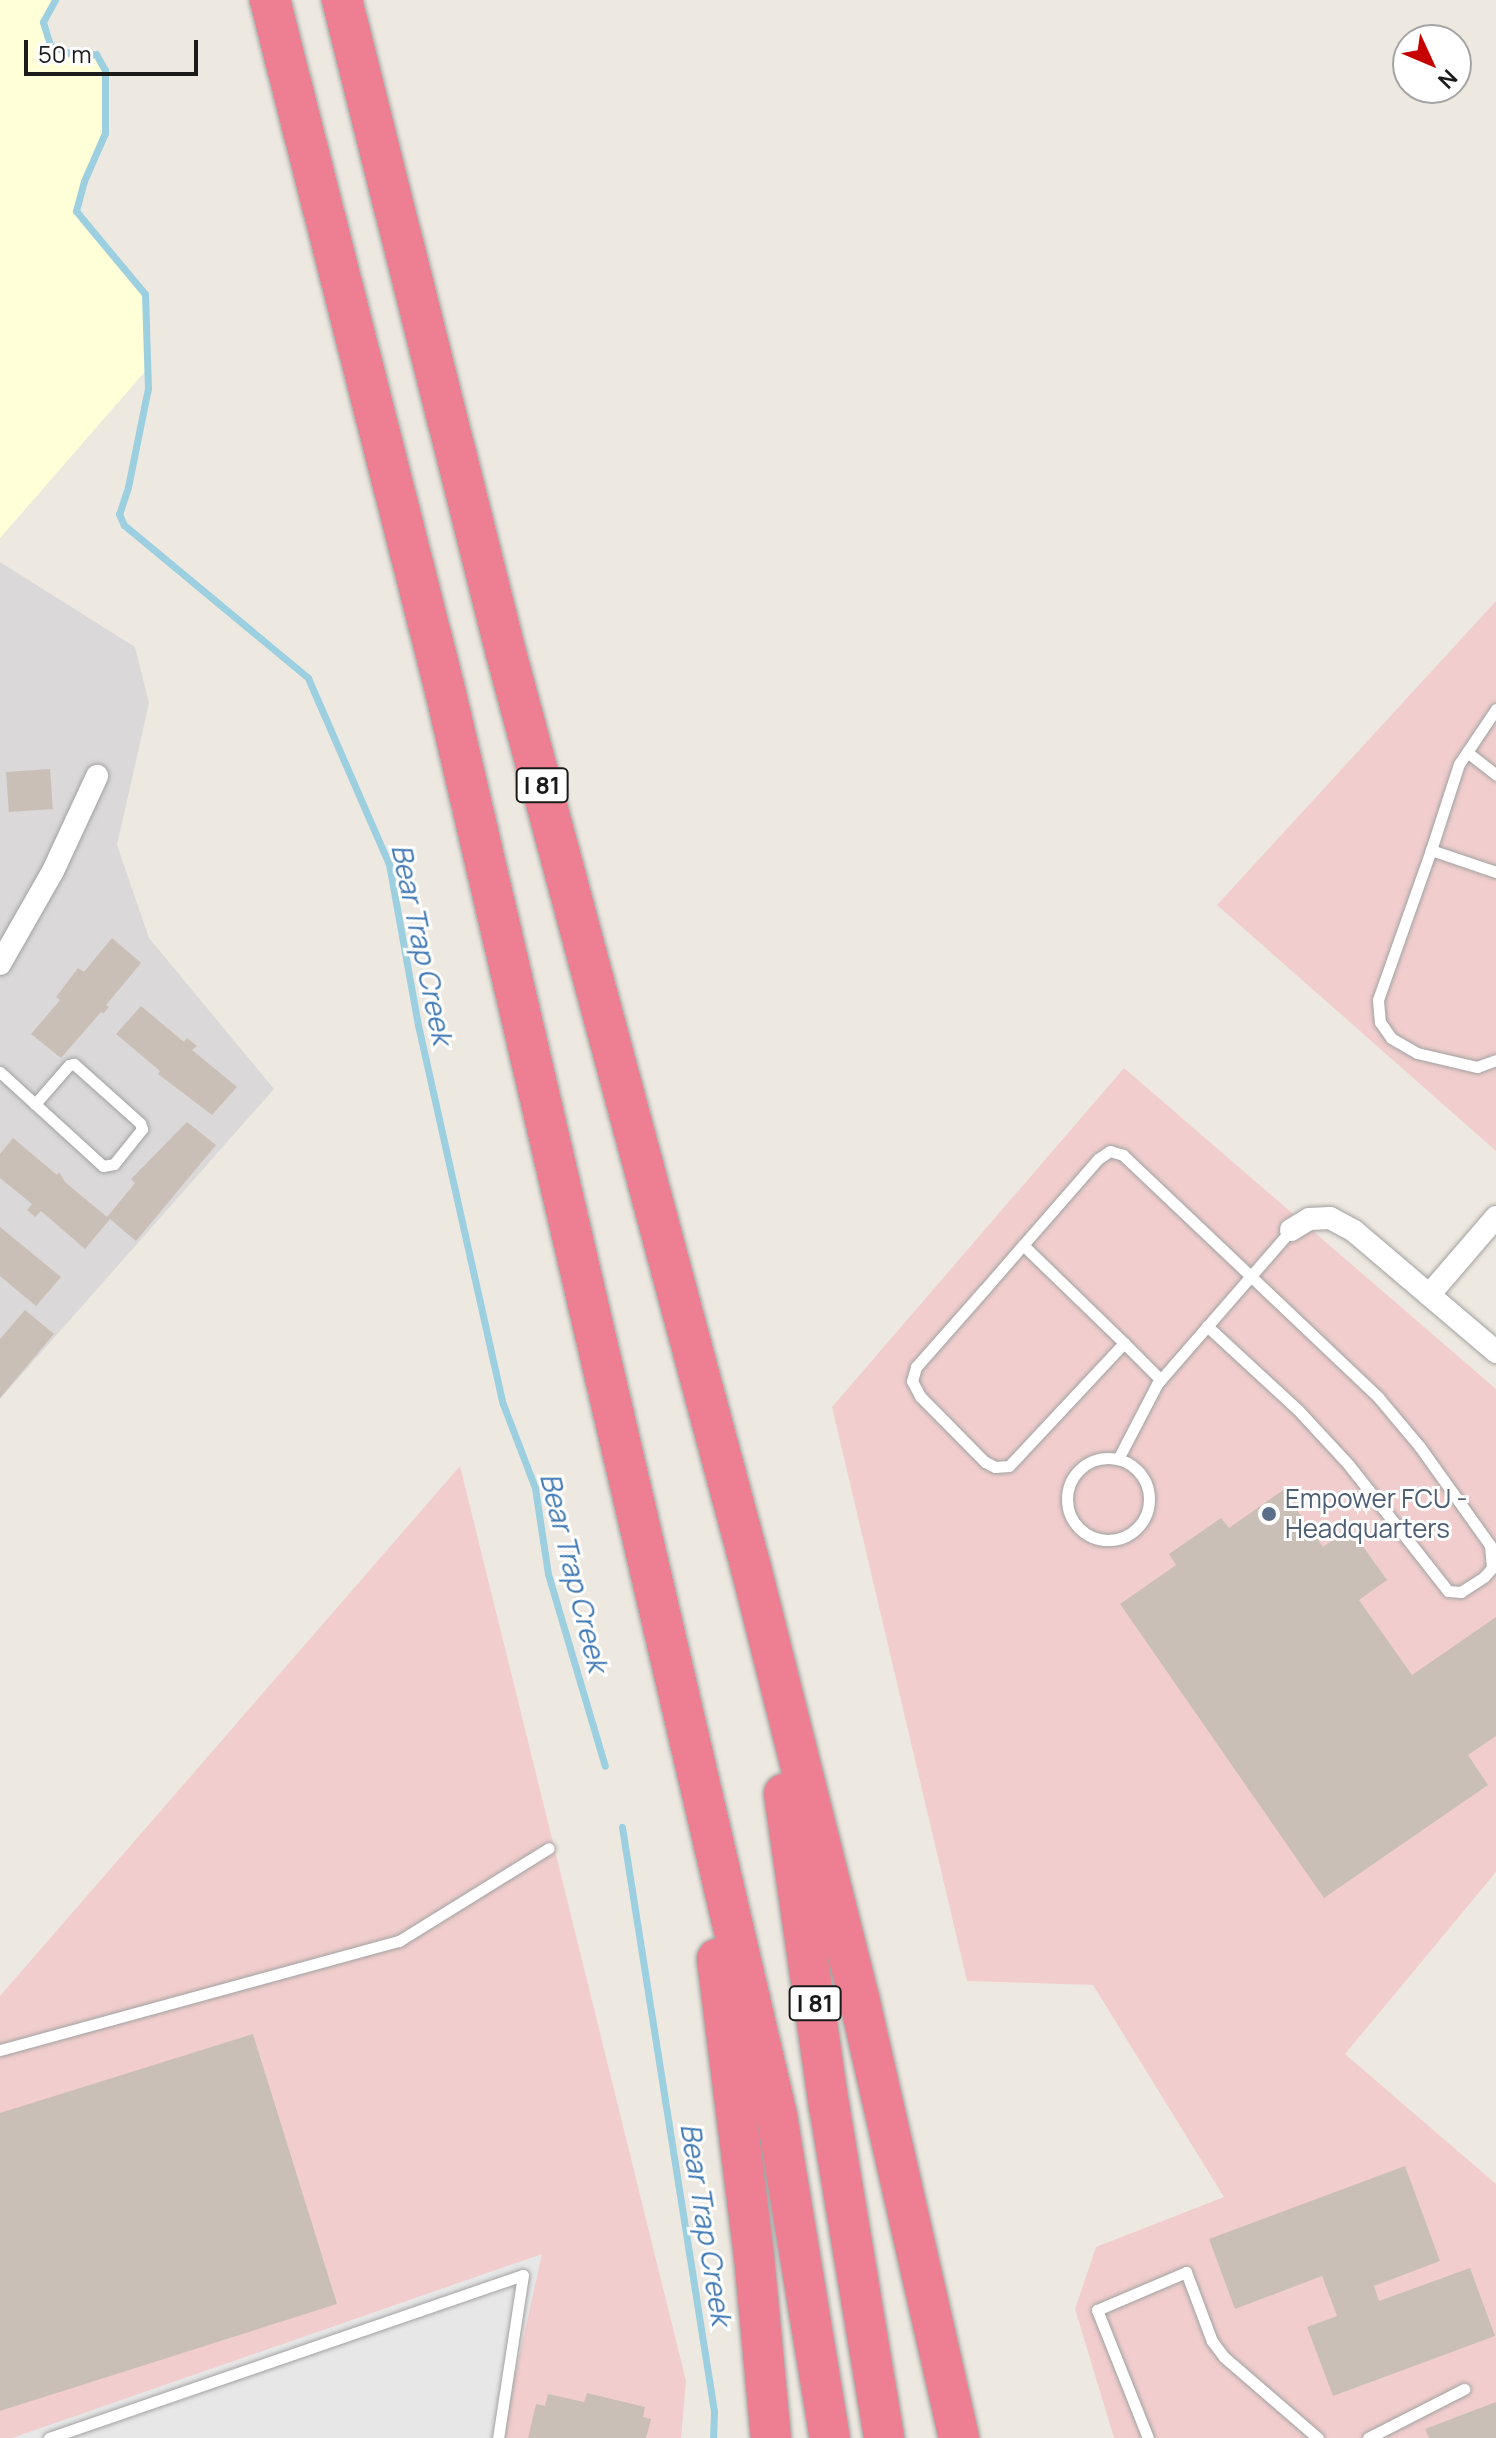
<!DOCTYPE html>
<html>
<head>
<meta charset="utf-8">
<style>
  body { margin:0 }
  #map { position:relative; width:1496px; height:2438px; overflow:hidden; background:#eee9e0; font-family:Manrope,sans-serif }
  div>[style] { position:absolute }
  .residential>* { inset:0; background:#dad8d8 }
  .commercial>* { inset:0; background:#f1cecd }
  .education>* { inset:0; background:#ffffd8 }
  .parking>* { inset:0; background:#e7e7e7 }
  .stream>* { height:7px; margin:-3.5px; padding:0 3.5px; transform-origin:3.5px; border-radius:3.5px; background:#9cd0e0 }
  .building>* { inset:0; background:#cabfb6; transform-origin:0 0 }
  .roads { filter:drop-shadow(0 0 2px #a2a2a2) drop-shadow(0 0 2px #a2a2a2) }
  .service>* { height:11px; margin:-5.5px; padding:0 5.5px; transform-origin:5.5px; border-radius:5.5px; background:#fff }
  .service>.ring { margin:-5.5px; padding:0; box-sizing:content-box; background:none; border:11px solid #fff; border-radius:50% }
  .minor>* { height:22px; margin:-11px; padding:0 11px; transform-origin:11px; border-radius:11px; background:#fff }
  .motorway>* { height:40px; margin:-20px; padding:0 20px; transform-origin:20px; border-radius:20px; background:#ee7f93 }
  .dots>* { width:22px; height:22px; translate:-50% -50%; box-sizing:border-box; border:4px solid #fff; border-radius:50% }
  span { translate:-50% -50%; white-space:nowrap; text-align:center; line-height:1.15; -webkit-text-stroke:6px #fff; paint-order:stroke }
  .shield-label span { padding:2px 6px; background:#fff; border:2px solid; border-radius:6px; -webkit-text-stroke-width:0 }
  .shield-label { font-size:24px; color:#1b1b1b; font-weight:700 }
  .service-label { font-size:26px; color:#4e5e75 }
  .left { translate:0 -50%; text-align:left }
  .water-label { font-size:28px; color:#4079b3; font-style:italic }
  .north { position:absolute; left:1392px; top:24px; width:80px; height:80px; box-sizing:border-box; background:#fff; border:2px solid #a4a4a4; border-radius:50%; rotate:134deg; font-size:22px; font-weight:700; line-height:32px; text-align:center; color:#1b1b1b }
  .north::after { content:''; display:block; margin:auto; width:28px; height:36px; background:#c70100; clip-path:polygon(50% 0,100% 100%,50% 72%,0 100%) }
  .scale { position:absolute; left:24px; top:40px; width:174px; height:36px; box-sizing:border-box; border:4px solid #1b1b1b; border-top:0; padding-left:10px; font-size:24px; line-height:28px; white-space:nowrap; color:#1b1b1b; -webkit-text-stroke:6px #fff; paint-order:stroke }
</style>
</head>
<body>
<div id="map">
  <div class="residential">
    <i style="clip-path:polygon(0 562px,135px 647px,149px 703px,117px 845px,149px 938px,274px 1089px,0 1399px)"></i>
  </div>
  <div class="commercial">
    <i style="clip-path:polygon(1496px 601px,1496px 1151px,1217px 905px)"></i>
    <i style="clip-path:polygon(1124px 1068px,1496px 1389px,1496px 1872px,1345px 2054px,1496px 2184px,1496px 2438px,1114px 2438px,1075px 2309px,1096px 2247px,1224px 2197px,1093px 1985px,967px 1981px,832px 1407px)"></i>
    <i style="clip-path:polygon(460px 1466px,686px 2381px,681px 2438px,0 2438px,0 1996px)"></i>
  </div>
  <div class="education">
    <i style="clip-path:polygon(0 0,55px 0,43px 22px,50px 45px,73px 55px,96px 54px,105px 70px,105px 133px,84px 181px,76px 210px,145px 294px,148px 368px,0 538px)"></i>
  </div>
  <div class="parking">
    <i style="clip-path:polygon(542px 2254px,501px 2438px,12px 2438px)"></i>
  </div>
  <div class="stream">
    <i style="left:55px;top:0;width:25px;rotate:119deg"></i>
    <i style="left:43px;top:22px;width:24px;rotate:73deg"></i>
    <i style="left:50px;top:45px;width:25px;rotate:23deg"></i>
    <i style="left:73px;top:55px;width:23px;rotate:-2deg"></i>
    <i style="left:96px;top:54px;width:18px;rotate:61deg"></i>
    <i style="left:105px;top:70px;width:63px;rotate:90deg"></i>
    <i style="left:105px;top:133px;width:52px;rotate:113.6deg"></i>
    <i style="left:84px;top:181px;width:31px;rotate:105deg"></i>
    <i style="left:76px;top:211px;width:108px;rotate:50.3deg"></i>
    <i style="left:145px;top:294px;width:94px;rotate:88.2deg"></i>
    <i style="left:148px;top:388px;width:101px;rotate:101.4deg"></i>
    <i style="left:128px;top:487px;width:28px;rotate:108deg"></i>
    <i style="left:119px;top:514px;width:12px;rotate:66deg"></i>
    <i style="left:124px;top:525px;width:239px;rotate:39.7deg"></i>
    <i style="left:308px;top:678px;width:203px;rotate:66.5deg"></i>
    <i style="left:389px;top:864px;width:164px;rotate:79.8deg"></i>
    <i style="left:418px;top:1025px;width:388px;rotate:77.4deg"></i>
    <i style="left:503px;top:1404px;width:90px;rotate:69.1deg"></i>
    <i style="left:535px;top:1488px;width:87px;rotate:81.4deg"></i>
    <i style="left:548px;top:1574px;width:200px;rotate:73.5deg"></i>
    <i style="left:622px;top:1827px;width:591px;rotate:81.05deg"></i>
    <i style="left:714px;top:2411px;width:27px;rotate:92deg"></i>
  </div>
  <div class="building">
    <i style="left:50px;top:769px;width:40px;height:44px;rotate:86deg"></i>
    <i style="clip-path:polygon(112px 938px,141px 963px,106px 1005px,109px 1007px,103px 1014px,101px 1012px,61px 1058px,31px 1034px,60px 1000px,56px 997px,78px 968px,84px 972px)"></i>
    <i style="clip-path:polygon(141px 1006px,184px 1042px,187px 1038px,197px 1046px,192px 1050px,237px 1087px,212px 1115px,158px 1074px,160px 1071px,116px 1034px)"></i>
    <i style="clip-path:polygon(187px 1122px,216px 1145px,136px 1241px,110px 1219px,85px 1249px,41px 1211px,35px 1217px,27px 1210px,32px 1204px,0 1178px,0 1154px,13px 1138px,57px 1175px,59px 1172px,65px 1182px,107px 1217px,135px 1183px,131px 1179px)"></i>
    <i style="clip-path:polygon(0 1227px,61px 1277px,36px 1306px,0 1276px)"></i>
    <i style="clip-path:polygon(25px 1310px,54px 1334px,0 1398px,0 1339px)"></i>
    <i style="clip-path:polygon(1283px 1490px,1323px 1547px,1350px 1528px,1387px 1580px,1359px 1600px,1412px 1675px,1496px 1617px,1496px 1736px,1468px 1755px,1488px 1785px,1324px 1898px,1120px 1604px,1176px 1565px,1169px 1554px,1221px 1518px,1229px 1528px)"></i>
    <i style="clip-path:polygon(253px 2034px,337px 2304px,0 2411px,0 2113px)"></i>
    <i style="clip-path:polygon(1405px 2166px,1440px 2261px,1374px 2286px,1379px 2301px,1470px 2268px,1495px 2336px,1333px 2396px,1307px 2327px,1337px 2316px,1322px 2276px,1235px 2309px,1209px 2239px)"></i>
    <i style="clip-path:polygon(587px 2393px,645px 2407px,643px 2417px,651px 2419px,646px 2438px,528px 2438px,536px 2404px,545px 2406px,548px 2394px,584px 2402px)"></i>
    <i style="clip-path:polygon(1496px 2402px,1496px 2438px,1429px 2438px,1425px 2429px)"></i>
  </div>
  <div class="roads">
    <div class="service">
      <i style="left:1467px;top:752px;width:37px;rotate:38deg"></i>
      <i style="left:1431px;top:850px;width:90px;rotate:-72deg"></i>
      <i style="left:1459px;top:764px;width:66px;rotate:-56.1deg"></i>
      <i style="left:1496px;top:872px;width:69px;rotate:-161.3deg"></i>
      <i style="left:1431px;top:850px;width:159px;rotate:109.5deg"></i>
      <i style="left:1378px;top:1000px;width:22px;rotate:85deg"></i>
      <i style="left:1380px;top:1022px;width:19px;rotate:55deg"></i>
      <i style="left:1391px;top:1038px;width:30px;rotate:30deg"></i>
      <i style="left:1417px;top:1053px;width:62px;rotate:13.1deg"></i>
      <i style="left:1477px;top:1067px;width:20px;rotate:-20deg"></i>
      <i style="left:0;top:1072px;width:139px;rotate:42.4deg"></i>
      <i style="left:103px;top:1166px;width:11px;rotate:-10deg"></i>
      <i style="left:114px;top:1164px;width:45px;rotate:-51.3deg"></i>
      <i style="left:142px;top:1129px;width:6px;rotate:-108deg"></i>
      <i style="left:140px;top:1123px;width:89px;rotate:-138.2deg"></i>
      <i style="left:74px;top:1064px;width:5px;rotate:169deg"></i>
      <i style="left:69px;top:1065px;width:52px;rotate:131.1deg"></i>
      <i style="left:1023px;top:1245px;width:141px;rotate:44.1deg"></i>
      <i style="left:1124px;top:1343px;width:168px;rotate:133.1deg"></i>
      <i style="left:1009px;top:1466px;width:14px;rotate:176deg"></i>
      <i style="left:995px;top:1467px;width:11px;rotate:-153deg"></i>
      <i style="left:985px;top:1462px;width:93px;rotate:-134.6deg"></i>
      <i style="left:920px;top:1396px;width:17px;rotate:-118deg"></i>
      <i style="left:912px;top:1381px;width:15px;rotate:-74deg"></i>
      <i style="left:916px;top:1367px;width:103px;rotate:-48.6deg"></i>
      <i style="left:984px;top:1290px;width:60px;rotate:-49.1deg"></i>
      <i style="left:1023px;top:1245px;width:114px;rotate:-48.9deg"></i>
      <i style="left:1098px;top:1159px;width:14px;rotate:-34deg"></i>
      <i style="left:1110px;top:1151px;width:14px;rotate:17deg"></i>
      <i style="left:1123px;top:1155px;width:352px;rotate:43.5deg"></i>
      <i style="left:1378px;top:1397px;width:65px;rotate:50deg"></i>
      <i style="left:1420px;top:1447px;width:120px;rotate:54.5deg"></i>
      <i style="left:1490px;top:1545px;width:23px;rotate:85deg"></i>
      <i style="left:1492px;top:1568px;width:12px;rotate:132deg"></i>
      <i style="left:1484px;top:1577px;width:27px;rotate:147deg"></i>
      <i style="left:1461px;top:1592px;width:13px;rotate:-176deg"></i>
      <i style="left:1448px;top:1591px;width:160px;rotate:-128.2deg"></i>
      <i style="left:1349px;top:1465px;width:75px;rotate:-132.8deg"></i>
      <i style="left:1298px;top:1410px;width:124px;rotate:-137.3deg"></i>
      <i style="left:1124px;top:1343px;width:52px;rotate:45deg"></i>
      <i class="ring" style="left:1067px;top:1458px;width:71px;height:71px"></i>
      <i style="left:1118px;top:1459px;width:85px;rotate:-62.5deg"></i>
      <i style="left:1157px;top:1384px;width:204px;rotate:-49deg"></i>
      <i style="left:0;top:2050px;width:414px;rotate:-15.3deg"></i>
      <i style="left:399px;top:1941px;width:176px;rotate:-31.8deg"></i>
      <i style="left:49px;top:2438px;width:501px;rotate:-18.98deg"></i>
      <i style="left:523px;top:2275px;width:165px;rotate:98.7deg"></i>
      <i style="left:1148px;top:2438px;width:138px;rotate:-111.7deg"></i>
      <i style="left:1097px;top:2310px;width:97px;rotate:-23.1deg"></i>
      <i style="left:1186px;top:2272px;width:74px;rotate:69.4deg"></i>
      <i style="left:1212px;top:2341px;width:20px;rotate:53deg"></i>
      <i style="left:1224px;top:2357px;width:124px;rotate:40.8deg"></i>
      <i style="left:1368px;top:2438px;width:108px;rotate:-27deg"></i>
    </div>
    <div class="minor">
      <i style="left:0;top:964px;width:107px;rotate:-60.3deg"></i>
      <i style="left:53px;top:871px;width:105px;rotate:-65.1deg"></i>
      <i style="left:1291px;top:1230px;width:21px;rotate:-31deg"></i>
      <i style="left:1309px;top:1219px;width:21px;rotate:-3deg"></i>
      <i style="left:1330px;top:1218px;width:27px;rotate:28deg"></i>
      <i style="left:1354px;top:1231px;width:187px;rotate:40.4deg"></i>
      <i style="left:1429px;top:1295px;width:103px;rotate:-49.3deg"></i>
    </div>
    <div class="motorway">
      <i style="left:270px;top:0;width:712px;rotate:75.77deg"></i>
      <i style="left:445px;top:690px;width:1464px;rotate:76.89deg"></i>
      <i style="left:777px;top:2116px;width:326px;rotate:80.7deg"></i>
      <i style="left:342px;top:0;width:673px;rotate:75.9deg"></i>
      <i style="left:506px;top:653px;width:947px;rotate:75.01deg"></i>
      <i style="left:751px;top:1568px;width:443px;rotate:75.9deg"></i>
      <i style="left:859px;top:1998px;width:451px;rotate:77.2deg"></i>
      <i style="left:784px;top:1794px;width:314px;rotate:81.8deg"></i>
      <i style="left:829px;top:2105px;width:338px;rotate:80.6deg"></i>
      <i style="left:717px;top:1959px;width:299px;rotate:82.9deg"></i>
      <i style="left:754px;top:2256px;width:183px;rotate:84.7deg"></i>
    </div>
  </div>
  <div class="dots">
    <i style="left:1269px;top:1514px;background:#5c6f8a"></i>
  </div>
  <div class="shield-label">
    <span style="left:542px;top:785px">I 81</span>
    <span style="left:815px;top:2003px">I 81</span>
  </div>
  <div class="service-label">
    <span class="left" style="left:1285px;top:1514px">Empower FCU -<br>Headquarters</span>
  </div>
  <div class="water-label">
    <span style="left:423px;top:944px;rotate:78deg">Bear Trap Creek</span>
    <span style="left:575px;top:1572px;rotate:76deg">Bear Trap Creek</span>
    <span style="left:707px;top:2224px;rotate:81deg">Bear Trap Creek</span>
  </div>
  <div class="north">N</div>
  <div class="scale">50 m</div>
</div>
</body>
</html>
